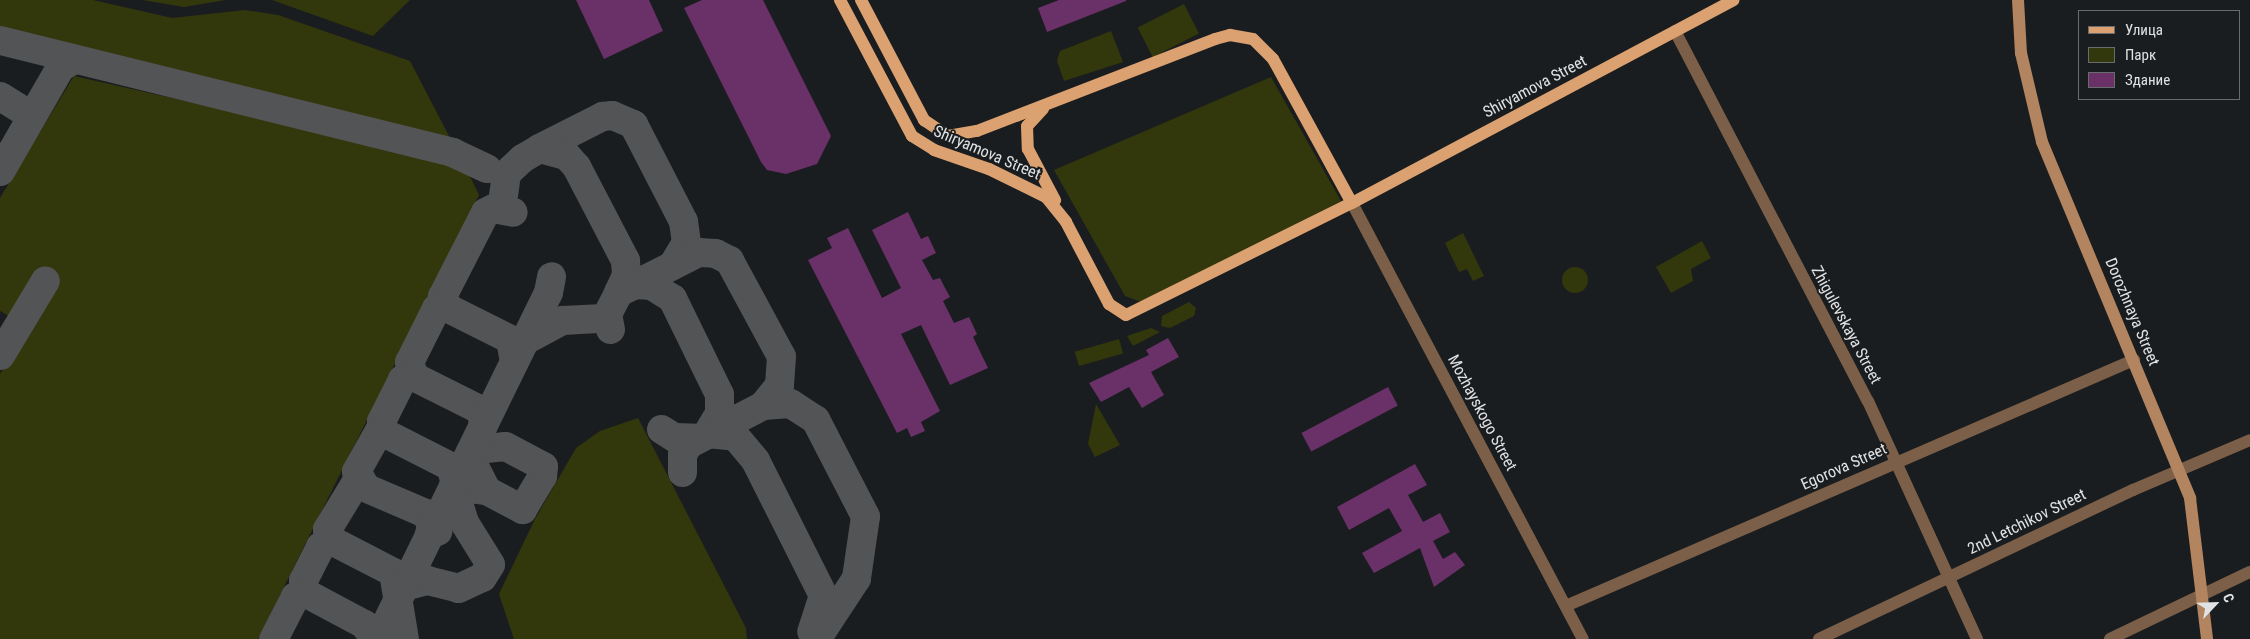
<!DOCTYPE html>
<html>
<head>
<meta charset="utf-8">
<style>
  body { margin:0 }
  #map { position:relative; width:2250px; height:639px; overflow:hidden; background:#1a1d1f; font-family:"Roboto Condensed",sans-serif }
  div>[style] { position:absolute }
  .green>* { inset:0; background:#33370c; transform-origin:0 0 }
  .round { border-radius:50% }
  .taxiway>* { height:29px; margin:-14.5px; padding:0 14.5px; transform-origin:14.5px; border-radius:14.5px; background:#525456 }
  .building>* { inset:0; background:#6a3068; transform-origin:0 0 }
  .minor>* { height:12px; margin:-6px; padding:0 6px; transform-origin:6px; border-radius:6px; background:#7b5f48 }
  .tertiary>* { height:12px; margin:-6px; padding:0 6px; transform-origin:6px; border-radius:6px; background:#7b5f48 }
  .secondary>* { height:12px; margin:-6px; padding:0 6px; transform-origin:6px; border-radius:6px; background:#b2845f }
  .primary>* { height:12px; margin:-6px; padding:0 6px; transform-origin:6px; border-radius:6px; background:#dca170 }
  span { translate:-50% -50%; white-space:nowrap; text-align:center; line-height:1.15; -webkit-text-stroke:4px #1a1d1f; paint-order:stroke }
  .street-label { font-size:16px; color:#e0e2e4 }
  .legend { position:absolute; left:2078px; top:10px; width:162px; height:90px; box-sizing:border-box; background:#1a1d1f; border:1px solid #696c6e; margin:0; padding:6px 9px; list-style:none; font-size:15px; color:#e0e2e4 }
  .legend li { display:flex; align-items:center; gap:10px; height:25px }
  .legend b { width:25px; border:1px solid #696c6e }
  .north { position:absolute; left:2190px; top:579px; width:50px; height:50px; -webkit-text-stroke:4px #1a1d1f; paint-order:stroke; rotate:66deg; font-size:14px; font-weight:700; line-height:20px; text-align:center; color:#e0e2e4 }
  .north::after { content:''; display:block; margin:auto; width:18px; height:22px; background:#e0e2e4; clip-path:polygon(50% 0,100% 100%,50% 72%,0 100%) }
</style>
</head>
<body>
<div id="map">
  <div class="green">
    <i style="clip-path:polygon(0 0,93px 0,172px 18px,245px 10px,278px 15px,410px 61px,450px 138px,0 30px)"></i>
    <i style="clip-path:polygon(142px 0,226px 0,184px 7px)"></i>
    <i style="clip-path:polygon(272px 0,410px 0,373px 36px)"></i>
    <i style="left:1184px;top:4px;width:33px;height:52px;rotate:63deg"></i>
    <i style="clip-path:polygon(1111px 31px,1123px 62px,1064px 81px,1057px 61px,1060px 51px)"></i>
    <i style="clip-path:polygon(74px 76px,464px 164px,479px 195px,258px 639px,0 639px,0 374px,57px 276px,42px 266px,11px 317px,0 311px,0 198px)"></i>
    <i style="clip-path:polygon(1271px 77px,1341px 201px,1144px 303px,1125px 296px,1054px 170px)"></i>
    <i style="clip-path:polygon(1463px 233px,1484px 276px,1473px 281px,1467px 269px,1459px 272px,1445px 243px)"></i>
    <i style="clip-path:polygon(1702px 241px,1711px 258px,1691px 269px,1693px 281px,1671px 293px,1656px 267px)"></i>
    <i class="round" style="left:1562px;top:267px;width:26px;height:26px"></i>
    <i style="clip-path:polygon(1189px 302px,1196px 308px,1194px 316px,1170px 328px,1161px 326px,1162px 316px)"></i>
    <i style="clip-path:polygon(1151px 328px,1160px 332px,1133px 346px,1127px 336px)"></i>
    <i style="left:1119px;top:339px;width:15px;height:46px;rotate:74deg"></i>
    <i style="clip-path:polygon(1096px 404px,1120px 445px,1095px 457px,1088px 444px)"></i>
    <i style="clip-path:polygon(638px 418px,746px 628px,747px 639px,514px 639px,499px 594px,535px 519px,576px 448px,600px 431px)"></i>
  </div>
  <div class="taxiway">
    <i style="left:0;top:40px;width:466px;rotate:13.9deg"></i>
    <i style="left:452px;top:152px;width:38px;rotate:25deg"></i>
    <i style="left:0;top:96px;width:32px;rotate:32deg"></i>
    <i style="left:27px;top:113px;width:7px;rotate:74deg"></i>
    <i style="left:539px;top:148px;width:71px;rotate:-26.9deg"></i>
    <i style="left:602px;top:116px;width:10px;rotate:-6deg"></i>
    <i style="left:612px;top:115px;width:23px;rotate:23deg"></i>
    <i style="left:633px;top:124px;width:109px;rotate:62.7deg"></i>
    <i style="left:683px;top:221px;width:21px;rotate:82deg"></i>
    <i style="left:686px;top:242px;width:27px;rotate:121deg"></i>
    <i style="left:0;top:171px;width:120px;rotate:-60deg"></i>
    <i style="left:60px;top:67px;width:16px;rotate:-30deg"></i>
    <i style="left:503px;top:195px;width:22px;rotate:-82deg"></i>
    <i style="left:506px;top:173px;width:22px;rotate:-43deg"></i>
    <i style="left:522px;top:158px;width:20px;rotate:-30deg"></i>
    <i style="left:539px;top:148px;width:28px;rotate:15deg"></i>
    <i style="left:566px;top:155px;width:15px;rotate:48deg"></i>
    <i style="left:576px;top:166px;width:106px;rotate:62.5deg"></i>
    <i style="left:625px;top:260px;width:15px;rotate:86deg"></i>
    <i style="left:626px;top:275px;width:19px;rotate:115deg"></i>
    <i style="left:635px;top:284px;width:71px;rotate:-26.9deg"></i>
    <i style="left:698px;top:252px;width:17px;rotate:3deg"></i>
    <i style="left:715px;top:253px;width:16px;rotate:27deg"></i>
    <i style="left:729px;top:260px;width:109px;rotate:61.6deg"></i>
    <i style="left:781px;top:356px;width:29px;rotate:94deg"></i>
    <i style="left:779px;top:385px;width:26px;rotate:129deg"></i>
    <i style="left:446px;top:304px;width:9px;rotate:-117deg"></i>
    <i style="left:442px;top:296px;width:94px;rotate:-62.9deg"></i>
    <i style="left:485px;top:212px;width:9px;rotate:-27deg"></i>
    <i style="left:493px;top:208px;width:20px;rotate:11deg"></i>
    <i style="left:610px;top:329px;width:15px;rotate:-101deg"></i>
    <i style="left:607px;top:314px;width:25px;rotate:-63deg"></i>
    <i style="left:618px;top:292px;width:19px;rotate:-25deg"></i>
    <i style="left:635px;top:284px;width:16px;rotate:4deg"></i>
    <i style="left:651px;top:285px;width:25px;rotate:32deg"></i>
    <i style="left:672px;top:298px;width:107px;rotate:63.9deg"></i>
    <i style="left:719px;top:394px;width:19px;rotate:90deg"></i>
    <i style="left:719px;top:413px;width:23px;rotate:121deg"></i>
    <i style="left:521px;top:342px;width:47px;rotate:-28.2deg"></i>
    <i style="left:562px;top:320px;width:36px;rotate:-3deg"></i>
    <i style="left:0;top:355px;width:87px;rotate:-59deg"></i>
    <i style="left:413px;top:374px;width:13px;rotate:-108deg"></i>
    <i style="left:409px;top:362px;width:60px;rotate:-63.4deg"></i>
    <i style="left:436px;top:308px;width:7px;rotate:-27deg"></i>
    <i style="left:442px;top:305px;width:76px;rotate:26.6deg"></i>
    <i style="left:510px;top:339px;width:22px;rotate:80deg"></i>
    <i style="left:661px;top:429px;width:15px;rotate:32deg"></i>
    <i style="left:674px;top:437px;width:23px;rotate:2deg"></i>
    <i style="left:382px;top:431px;width:10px;rotate:-96deg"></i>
    <i style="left:381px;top:421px;width:47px;rotate:-63.4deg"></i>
    <i style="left:402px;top:379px;width:9px;rotate:-36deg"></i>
    <i style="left:409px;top:374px;width:76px;rotate:26.6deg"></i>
    <i style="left:477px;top:408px;width:11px;rotate:56deg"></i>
    <i style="left:483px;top:417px;width:10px;rotate:96deg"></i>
    <i style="left:707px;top:433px;width:28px;rotate:6deg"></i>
    <i style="left:735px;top:436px;width:31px;rotate:50deg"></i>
    <i style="left:755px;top:460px;width:151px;rotate:63.3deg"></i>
    <i style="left:823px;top:595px;width:38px;rotate:108deg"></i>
    <i style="left:682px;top:472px;width:18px;rotate:-90deg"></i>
    <i style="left:682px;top:454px;width:12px;rotate:-59deg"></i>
    <i style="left:688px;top:444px;width:85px;rotate:-27.5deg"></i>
    <i style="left:763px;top:405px;width:27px;rotate:-4deg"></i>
    <i style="left:790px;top:403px;width:30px;rotate:33deg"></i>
    <i style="left:815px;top:419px;width:109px;rotate:62.7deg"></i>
    <i style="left:865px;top:516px;width:63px;rotate:98.3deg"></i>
    <i style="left:856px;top:578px;width:73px;rotate:123.3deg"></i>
    <i style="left:363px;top:483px;width:14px;rotate:-120deg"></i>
    <i style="left:356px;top:471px;width:47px;rotate:-60.7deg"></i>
    <i style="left:379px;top:430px;width:80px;rotate:26.9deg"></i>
    <i style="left:450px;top:466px;width:17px;rotate:73deg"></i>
    <i style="left:331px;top:540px;width:12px;rotate:-110deg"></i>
    <i style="left:327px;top:529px;width:54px;rotate:-58.7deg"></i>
    <i style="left:355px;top:483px;width:76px;rotate:23.2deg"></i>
    <i style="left:425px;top:513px;width:13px;rotate:61deg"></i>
    <i style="left:431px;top:524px;width:10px;rotate:101deg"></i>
    <i style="left:429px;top:534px;width:9px;rotate:-21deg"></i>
    <i style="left:404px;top:586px;width:24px;rotate:-15deg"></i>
    <i style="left:427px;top:580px;width:32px;rotate:14deg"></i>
    <i style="left:458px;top:588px;width:26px;rotate:-25deg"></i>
    <i style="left:482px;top:577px;width:15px;rotate:-58deg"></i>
    <i style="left:490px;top:564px;width:49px;rotate:-121.8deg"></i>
    <i style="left:464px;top:522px;width:38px;rotate:-107deg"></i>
    <i style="left:453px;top:486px;width:33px;rotate:7deg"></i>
    <i style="left:486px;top:490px;width:41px;rotate:27.8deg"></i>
    <i style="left:522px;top:509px;width:39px;rotate:-59deg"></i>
    <i style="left:542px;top:476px;width:10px;rotate:-84deg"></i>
    <i style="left:543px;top:466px;width:43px;rotate:-152.2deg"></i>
    <i style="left:505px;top:446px;width:29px;rotate:174deg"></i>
    <i style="left:476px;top:449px;width:7px;rotate:153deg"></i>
    <i style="left:470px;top:452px;width:8px;rotate:83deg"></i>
    <i style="left:471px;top:460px;width:34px;rotate:63deg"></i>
    <i style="left:304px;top:592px;width:12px;rotate:-95deg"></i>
    <i style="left:303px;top:580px;width:38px;rotate:-63deg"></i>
    <i style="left:320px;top:546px;width:13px;rotate:-29deg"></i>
    <i style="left:331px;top:540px;width:70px;rotate:27.3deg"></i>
    <i style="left:393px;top:572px;width:68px;rotate:80.7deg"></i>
    <i style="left:273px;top:639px;width:48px;rotate:-62.9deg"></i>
    <i style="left:295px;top:596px;width:10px;rotate:-24deg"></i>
    <i style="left:304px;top:592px;width:68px;rotate:28.1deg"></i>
    <i style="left:364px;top:624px;width:18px;rotate:56deg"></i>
    <i style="left:378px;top:639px;width:386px;rotate:-63.9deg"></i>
    <i style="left:548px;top:292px;width:16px;rotate:-79deg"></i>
  </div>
  <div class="building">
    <i style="clip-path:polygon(576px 0,649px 0,663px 31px,604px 59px)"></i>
    <i style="clip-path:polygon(702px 0,763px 0,831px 136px,817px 164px,786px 174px,767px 170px,761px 162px,684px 8px)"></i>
    <i style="clip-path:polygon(1059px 0,1126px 0,1126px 1px,1047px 32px,1038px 8px)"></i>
    <i style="clip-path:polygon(908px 212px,921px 239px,928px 236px,936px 253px,922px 260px,933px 280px,940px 278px,945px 288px,950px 297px,943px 301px,954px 323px,969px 317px,977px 334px,973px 337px,988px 368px,950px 385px,921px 325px,901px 334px,940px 411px,921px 422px,925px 431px,911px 437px,907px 428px,897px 433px,808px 260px,832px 248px,827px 238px,848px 228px,882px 298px,901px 288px,872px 230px)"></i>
    <i style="clip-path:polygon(1168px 338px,1179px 357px,1151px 372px,1164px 395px,1142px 408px,1129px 387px,1101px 402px,1089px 383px,1149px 355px,1146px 350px)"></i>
    <i style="left:1388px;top:387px;width:21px;height:98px;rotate:62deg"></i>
    <i style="clip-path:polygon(1415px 464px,1427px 485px,1408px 495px,1423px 522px,1440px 513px,1450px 532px,1433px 541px,1443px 559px,1455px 552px,1465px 565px,1434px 587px,1420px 548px,1374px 573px,1362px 553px,1402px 531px,1389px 508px,1349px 530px,1337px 507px)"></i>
  </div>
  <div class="minor">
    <i style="left:1675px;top:31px;width:417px;rotate:62.5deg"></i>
    <i style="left:1868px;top:401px;width:262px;rotate:65.4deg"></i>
    <i style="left:1568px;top:605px;width:617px;rotate:-23.41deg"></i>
    <i style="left:1819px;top:639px;width:348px;rotate:-25.4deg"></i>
    <i style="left:2133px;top:490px;width:127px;rotate:-23.1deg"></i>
    <i style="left:2110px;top:639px;width:155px;rotate:-25.6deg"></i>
  </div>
  <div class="tertiary">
    <i style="left:1352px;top:203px;width:493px;rotate:62.1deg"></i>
  </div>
  <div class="secondary">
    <i style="left:2018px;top:0;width:53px;rotate:86.8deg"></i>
    <i style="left:2021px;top:53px;width:91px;rotate:76.7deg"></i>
    <i style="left:2042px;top:142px;width:386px;rotate:67.4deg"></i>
    <i style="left:2190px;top:498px;width:142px;rotate:83.1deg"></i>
  </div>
  <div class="primary">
    <i style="left:840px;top:0;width:154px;rotate:62.1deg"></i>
    <i style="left:912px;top:136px;width:26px;rotate:32deg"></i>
    <i style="left:934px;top:150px;width:58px;rotate:19.1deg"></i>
    <i style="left:989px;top:169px;width:64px;rotate:26.2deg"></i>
    <i style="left:1046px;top:197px;width:32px;rotate:51deg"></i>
    <i style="left:1066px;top:222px;width:93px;rotate:62.3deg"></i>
    <i style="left:1109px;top:304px;width:20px;rotate:33deg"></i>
    <i style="left:1126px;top:315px;width:252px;rotate:-26.4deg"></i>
    <i style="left:1352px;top:203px;width:432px;rotate:-28deg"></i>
    <i style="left:861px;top:0;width:136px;rotate:62.3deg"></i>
    <i style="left:924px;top:120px;width:29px;rotate:34deg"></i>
    <i style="left:948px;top:136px;width:29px;rotate:-10deg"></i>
    <i style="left:977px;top:131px;width:255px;rotate:-21.1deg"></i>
    <i style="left:1215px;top:39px;width:16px;rotate:-15deg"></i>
    <i style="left:1230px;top:35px;width:23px;rotate:10deg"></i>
    <i style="left:1253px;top:39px;width:28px;rotate:45deg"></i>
    <i style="left:1273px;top:59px;width:164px;rotate:61.3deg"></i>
    <i style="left:1043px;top:109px;width:23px;rotate:133deg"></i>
    <i style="left:1027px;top:126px;width:23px;rotate:88deg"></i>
    <i style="left:1028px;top:149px;width:58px;rotate:62.1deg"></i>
  </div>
  <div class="street-label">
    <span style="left:1535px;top:87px;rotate:-28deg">Shiryamova Street</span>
    <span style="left:987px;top:153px;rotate:23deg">Shiryamova Street</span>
    <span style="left:2132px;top:312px;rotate:67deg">Dorozhnaya Street</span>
    <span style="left:1846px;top:325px;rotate:62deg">Zhigulevskaya Street</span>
    <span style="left:1482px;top:413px;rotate:62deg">Mozhayskogo Street</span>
    <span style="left:1844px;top:467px;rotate:-24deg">Egorova Street</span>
    <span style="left:2027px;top:522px;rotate:-26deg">2nd Letchikov Street</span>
  </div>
  <ul class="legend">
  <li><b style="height:6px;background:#dca170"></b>Улица</li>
  <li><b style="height:14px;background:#33370c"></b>Парк</li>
  <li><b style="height:14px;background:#6a3068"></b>Здание</li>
  </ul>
  <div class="north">С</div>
</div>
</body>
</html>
